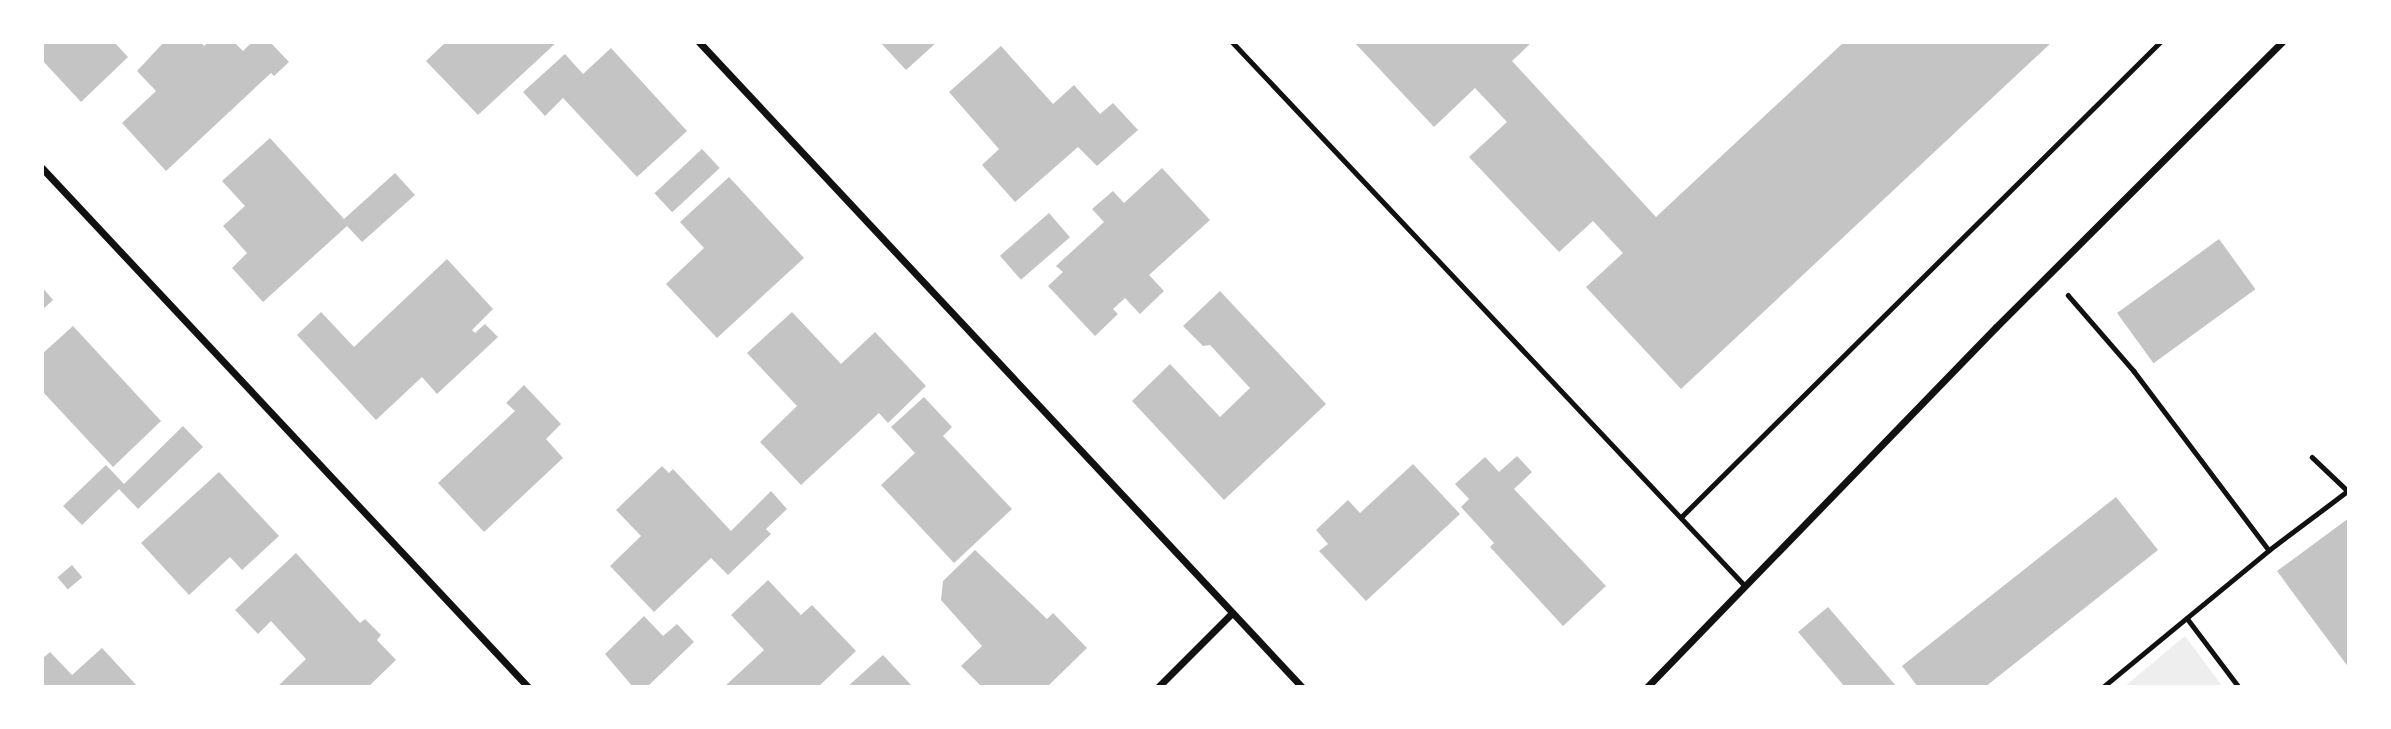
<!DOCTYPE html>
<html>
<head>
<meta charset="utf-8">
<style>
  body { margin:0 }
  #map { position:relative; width:2391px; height:729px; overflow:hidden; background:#fff; font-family:"Sofia Sans Condensed",sans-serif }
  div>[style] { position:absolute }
  .green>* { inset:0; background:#eee }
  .building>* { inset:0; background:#c4c4c4; transform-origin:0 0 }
  .path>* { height:4.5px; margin:-2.25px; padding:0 2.25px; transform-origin:2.25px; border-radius:2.25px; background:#111 }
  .service>* { height:5px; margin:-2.5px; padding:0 2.5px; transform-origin:2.5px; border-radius:2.5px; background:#111 }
  .minor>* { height:7px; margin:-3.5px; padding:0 3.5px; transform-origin:3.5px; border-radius:3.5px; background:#111 }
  span { translate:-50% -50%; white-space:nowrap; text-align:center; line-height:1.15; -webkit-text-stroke:5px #fff; paint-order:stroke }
  .frame { position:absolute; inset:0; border:44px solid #fff; pointer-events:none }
</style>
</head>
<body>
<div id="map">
  <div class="green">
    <i style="clip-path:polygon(2185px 636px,2223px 687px,2124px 687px)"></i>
  </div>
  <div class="building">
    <i style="clip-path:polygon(42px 42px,114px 42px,128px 57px,81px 102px,42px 60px)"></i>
    <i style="clip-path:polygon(164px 42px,201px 42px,204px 46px,209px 42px,234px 42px,243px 51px,252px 42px,270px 42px,289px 62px,274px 76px,271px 73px,166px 171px,122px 123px,156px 91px,137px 71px)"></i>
    <i style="clip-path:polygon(446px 42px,557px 42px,478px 115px,426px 61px)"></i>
    <i style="clip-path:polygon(880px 42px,937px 42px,906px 70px)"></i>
    <i style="clip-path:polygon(1354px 42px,1532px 42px,1512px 61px,1656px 217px,1844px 42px,2052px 42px,1681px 389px,1586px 287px,1623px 253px,1593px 221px,1559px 252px,1469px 157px,1507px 122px,1475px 88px,1434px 127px)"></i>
    <i style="clip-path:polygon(1001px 46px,1053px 104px,1074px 85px,1100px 114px,1113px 103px,1138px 130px,1097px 166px,1078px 147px,1015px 202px,982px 165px,999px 149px,949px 92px)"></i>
    <i style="clip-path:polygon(611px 48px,687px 131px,637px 177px,563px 98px,545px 116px,523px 92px,565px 54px,583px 74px)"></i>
    <i style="clip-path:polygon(270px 138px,344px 219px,395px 173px,415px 195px,362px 242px,347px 226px,263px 302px,232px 268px,247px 253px,223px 226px,245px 206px,222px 181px)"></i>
    <i style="left:702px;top:149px;width:26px;height:65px;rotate:47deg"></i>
    <i style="clip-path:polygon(1162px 168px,1210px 220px,1149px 275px,1164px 291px,1140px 314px,1125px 298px,1113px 309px,1118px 314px,1095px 336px,1048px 286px,1063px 272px,1056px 266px,1104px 222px,1092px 209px,1113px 191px,1124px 203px)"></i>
    <i style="clip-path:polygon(729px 177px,804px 258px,717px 338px,666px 284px,704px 248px,680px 222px)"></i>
    <i style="left:1049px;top:213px;width:32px;height:65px;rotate:49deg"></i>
    <i style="left:2219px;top:239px;width:62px;height:126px;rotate:54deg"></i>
    <i style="clip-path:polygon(447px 259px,493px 309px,472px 330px,475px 333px,485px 324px,498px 337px,437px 394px,422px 377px,376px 420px,297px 335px,321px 312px,354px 347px)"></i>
    <i style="clip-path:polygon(42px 287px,53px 300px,42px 310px)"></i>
    <i style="clip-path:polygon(1220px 291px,1326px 404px,1224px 500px,1132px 401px,1170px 364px,1220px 417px,1250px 388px,1210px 345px,1203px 346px,1183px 326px)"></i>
    <i style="clip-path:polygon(792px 312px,841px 364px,875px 332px,926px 386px,888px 423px,879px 413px,801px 485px,760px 442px,797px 406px,747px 353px)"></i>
    <i style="clip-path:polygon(73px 326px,161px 421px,113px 467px,42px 391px,42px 354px)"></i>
    <i style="clip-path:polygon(524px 385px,561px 424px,546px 439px,563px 458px,484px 532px,438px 483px,515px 411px,506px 403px)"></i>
    <i style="clip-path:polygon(924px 397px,952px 427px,943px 436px,1012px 509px,954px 563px,881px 485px,915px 453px,891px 427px)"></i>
    <i style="clip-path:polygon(183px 426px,203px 447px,138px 509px,119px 489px,82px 525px,63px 506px,106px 465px,124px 484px)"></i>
    <i style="clip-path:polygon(1517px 456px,1532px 472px,1514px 489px,1606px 586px,1563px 626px,1490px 547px,1494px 543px,1461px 507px,1469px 499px,1455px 484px,1485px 457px,1499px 472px)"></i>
    <i style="clip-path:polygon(1413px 464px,1460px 514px,1366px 601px,1319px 551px,1328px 544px,1316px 530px,1348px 500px,1360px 513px)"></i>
    <i style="clip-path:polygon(662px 466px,669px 473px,673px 469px,731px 531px,771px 491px,787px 509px,766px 529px,771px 534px,728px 575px,711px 558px,654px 612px,610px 566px,641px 536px,616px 510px)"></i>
    <i style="clip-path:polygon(219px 472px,279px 536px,242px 570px,230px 557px,189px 595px,141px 543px)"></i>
    <i style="clip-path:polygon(2116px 497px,2158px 550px,1985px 687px,1918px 687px,1902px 666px)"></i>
    <i style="clip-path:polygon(2349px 518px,2349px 668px,2277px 571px)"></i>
    <i style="clip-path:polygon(975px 550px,1047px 619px,1053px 613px,1087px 648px,1047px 687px,982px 687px,961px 666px,982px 646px,941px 600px,943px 581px)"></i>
    <i style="clip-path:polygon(296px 553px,360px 623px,365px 619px,381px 635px,377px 640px,396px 660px,368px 687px,277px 687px,306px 659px,271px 621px,258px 634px,235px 610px)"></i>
    <i style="left:72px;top:565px;width:16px;height:19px;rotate:50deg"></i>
    <i style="clip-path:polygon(768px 580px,801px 615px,812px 605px,856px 651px,818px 687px,724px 687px,764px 650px,731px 615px)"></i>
    <i style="clip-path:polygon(1828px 607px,1897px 687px,1845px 687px,1798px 632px)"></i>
    <i style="clip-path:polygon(644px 616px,663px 636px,677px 624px,694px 642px,647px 687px,633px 687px,605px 654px)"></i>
    <i style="clip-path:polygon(102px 648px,138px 687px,42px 687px,42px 659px,50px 652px,72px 675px)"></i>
    <i style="clip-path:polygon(883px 655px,913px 687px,847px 687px)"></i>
  </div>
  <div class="path">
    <i style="left:2068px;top:295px;width:101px;rotate:49deg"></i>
    <i style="left:2134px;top:371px;width:224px;rotate:53deg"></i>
    <i style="left:2312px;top:457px;width:51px;rotate:43.4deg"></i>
    <i style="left:2187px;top:618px;width:86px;rotate:53deg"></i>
    <i style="left:2103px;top:687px;width:215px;rotate:-39.5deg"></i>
    <i style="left:2269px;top:550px;width:100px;rotate:-36.9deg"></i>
  </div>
  <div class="service">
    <i style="left:1232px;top:42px;width:748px;rotate:46.68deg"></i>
    <i style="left:1681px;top:517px;width:675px;rotate:-44.76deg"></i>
  </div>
  <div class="minor">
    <i style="left:699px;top:42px;width:883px;rotate:46.93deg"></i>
    <i style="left:42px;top:168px;width:711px;rotate:46.88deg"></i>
    <i style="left:1158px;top:687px;width:105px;rotate:-45deg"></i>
    <i style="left:1647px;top:687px;width:501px;rotate:-45.89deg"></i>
    <i style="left:1996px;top:327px;width:404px;rotate:-44.9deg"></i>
  </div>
  <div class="frame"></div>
</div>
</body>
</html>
